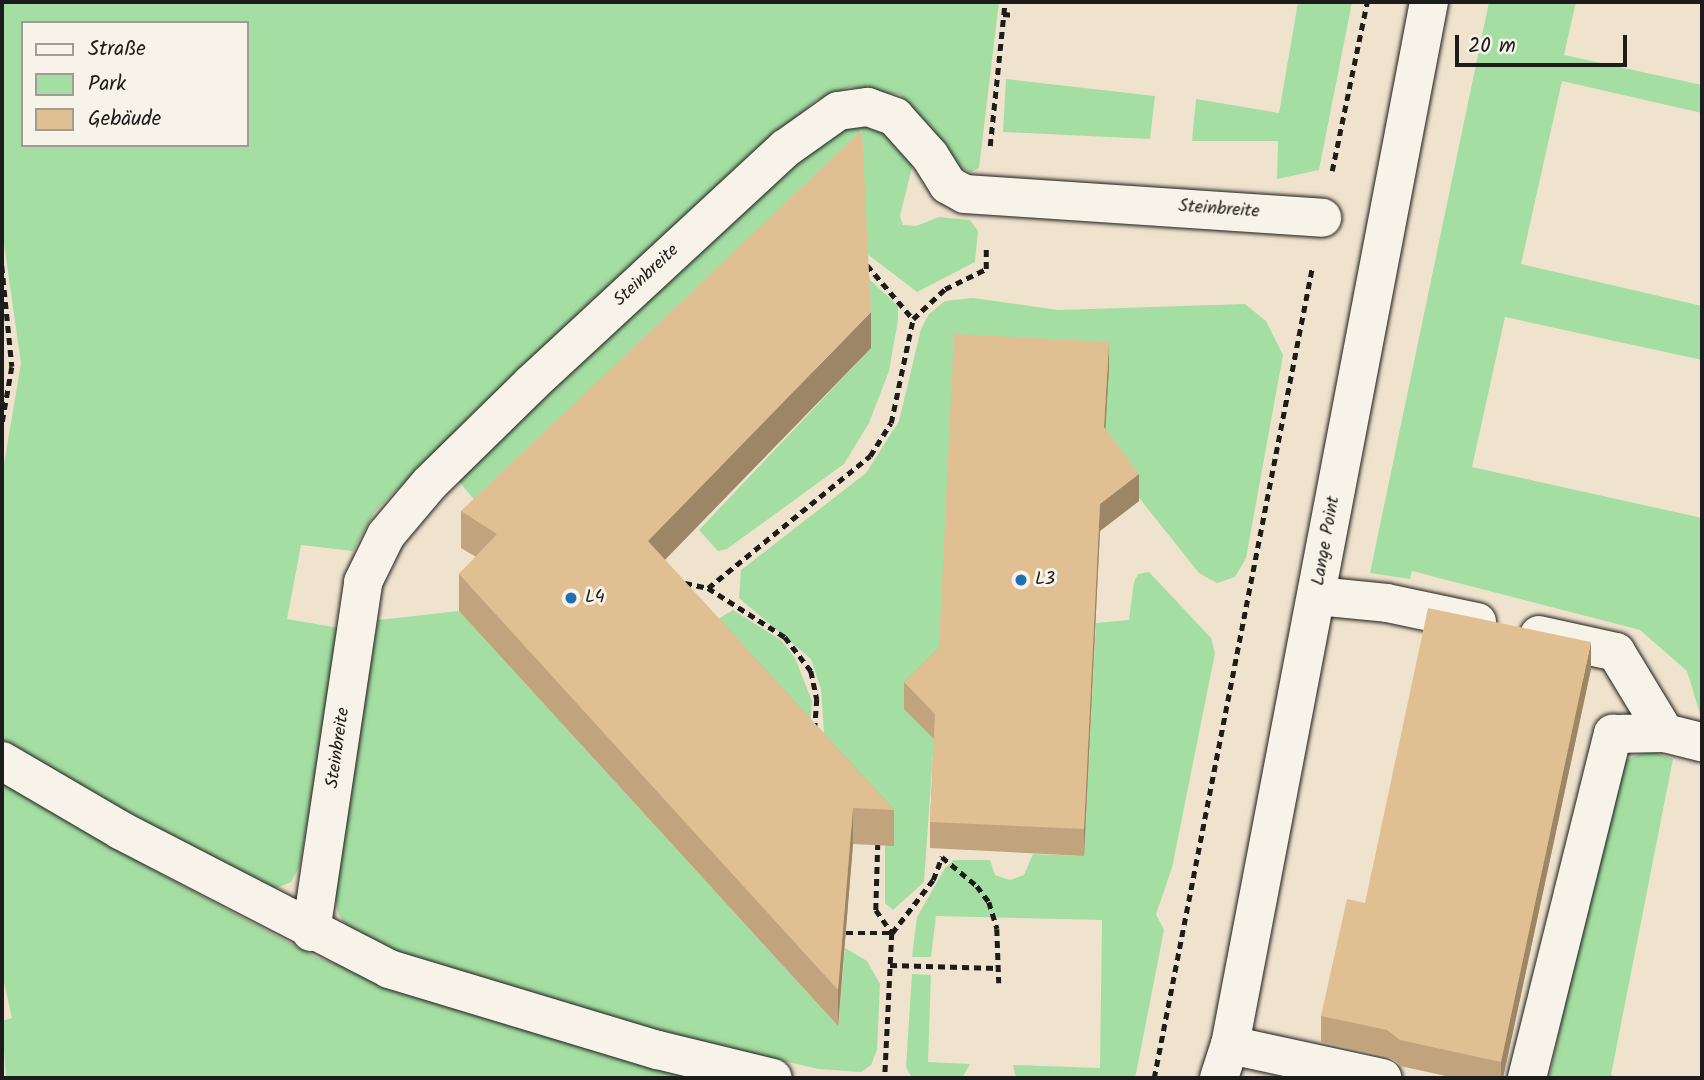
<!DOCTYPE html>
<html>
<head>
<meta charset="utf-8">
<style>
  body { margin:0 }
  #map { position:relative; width:1704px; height:1080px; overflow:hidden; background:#f0e3ce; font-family:Kalam,sans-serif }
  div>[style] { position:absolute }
  .green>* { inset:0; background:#a5dea3 }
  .path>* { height:4.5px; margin-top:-2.25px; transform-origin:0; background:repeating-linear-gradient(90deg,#1c1c1c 0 7px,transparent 0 12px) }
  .roads { filter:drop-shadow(0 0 2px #1c1c1c) drop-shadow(0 0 2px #1c1c1c) }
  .minor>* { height:38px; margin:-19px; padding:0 19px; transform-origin:19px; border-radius:19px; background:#f7f3e8 }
  .wall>* { inset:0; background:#c1a47e }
  .shaded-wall>* { inset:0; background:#9d8666 }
  .building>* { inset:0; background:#e0bf92 }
  .dots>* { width:19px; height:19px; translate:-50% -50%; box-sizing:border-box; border:4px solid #f7f3e8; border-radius:50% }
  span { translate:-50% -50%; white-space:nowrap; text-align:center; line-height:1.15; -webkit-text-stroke:6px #f7f3e8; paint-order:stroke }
  .street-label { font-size:18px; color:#1c1c1c }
  .poi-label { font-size:18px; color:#1c1c1c }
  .left { translate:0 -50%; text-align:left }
  .frame { position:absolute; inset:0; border:4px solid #1c1c1c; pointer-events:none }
  .legend { position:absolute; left:21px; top:21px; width:228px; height:126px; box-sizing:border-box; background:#f7f3e8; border:2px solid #9f9d96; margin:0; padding:9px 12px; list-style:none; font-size:21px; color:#1c1c1c }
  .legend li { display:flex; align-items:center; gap:14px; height:35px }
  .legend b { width:35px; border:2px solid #9f9d96 }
  .scale { position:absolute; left:1455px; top:35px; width:172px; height:32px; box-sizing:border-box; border:4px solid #1c1c1c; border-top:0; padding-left:9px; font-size:21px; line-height:24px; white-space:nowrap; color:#1c1c1c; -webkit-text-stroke:5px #f7f3e8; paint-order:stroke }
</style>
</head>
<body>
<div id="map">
  <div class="green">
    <i style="clip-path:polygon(evenodd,2px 2px,999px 2px,979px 168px,971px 172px,957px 166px,901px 95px,850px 87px,816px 100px,388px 498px,374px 513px,353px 551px,301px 545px,287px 619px,339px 628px,300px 866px,291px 882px,272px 890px,2px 748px,2px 476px,21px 363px,2px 230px,2px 2px,23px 23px,247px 23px,247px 145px,23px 145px,23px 23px)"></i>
    <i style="clip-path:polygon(1298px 2px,1352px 2px,1319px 170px,1277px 179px,1278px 141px,1192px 141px,1196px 99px,1279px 113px)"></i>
    <i style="clip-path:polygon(1489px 2px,1576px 2px,1564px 55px,1702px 85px,1702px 113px,1562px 81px,1521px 264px,1702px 306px,1702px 360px,1505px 317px,1472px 467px,1702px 518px,1702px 721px,1687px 671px,1640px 630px,1412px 571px,1410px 579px,1370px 573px)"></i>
    <i style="clip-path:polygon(1006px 79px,1155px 96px,1150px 139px,1003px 132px)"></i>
    <i style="clip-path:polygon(851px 122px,888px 135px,914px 159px,900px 216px,903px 225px,916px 226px,939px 217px,970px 220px,978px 231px,975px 262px,917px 292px,866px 253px,492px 521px,456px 478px,792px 159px)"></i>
    <i style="clip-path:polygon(867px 277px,898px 306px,898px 320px,889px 371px,869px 423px,844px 464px,727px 549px,718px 551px,699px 530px,871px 348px)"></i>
    <i style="clip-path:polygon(973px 298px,1058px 310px,1245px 304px,1266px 321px,1283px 355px,1246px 558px,1235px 577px,1217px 583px,1199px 573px,1116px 469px,935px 727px,924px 882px,893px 910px,885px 903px,885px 805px,825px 748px,821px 689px,811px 659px,739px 598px,741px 570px,866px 473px,899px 421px,921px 329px,929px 314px,945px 301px)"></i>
    <i style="clip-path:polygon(1149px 572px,1211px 638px,1215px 653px,1172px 868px,1156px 914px,1164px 930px,1136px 1074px,1134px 1078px,1016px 1078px,1013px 1065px,1100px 1068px,1102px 920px,936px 916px,931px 957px,912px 957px,917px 917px,945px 868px,954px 860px,990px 860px,995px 875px,1010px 880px,1024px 875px,1033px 854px,1084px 856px,1096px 623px,1129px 620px,1134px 582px,1138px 574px)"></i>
    <i style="clip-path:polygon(733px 610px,781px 640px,795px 658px,812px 701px,810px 727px,695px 633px)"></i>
    <i style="clip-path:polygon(459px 611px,838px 1026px,845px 948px,867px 961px,880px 984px,877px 1050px,871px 1065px,861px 1072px,818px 1069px,615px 1022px,396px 954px,349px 931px,338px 913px,333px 884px,378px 620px)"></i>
    <i style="clip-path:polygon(1650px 751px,1673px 759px,1611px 1075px,1622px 1078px,1549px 1078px,1619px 762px)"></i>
    <i style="clip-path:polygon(2px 779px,157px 872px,318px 958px,701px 1078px,6px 1078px,2px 1021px,12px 1018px,2px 974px)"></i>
    <i style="clip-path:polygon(912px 974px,931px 975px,928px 1062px,970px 1064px,962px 1078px,912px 1078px,906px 1067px)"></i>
  </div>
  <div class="path">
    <i style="left:1003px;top:14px;width:12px;rotate:5deg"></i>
    <i style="left:990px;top:146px;width:145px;rotate:-84.1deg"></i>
    <i style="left:1332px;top:171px;width:173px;rotate:-78.3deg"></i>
    <i style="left:867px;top:265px;width:71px;rotate:49.6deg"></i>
    <i style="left:2px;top:266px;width:101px;rotate:84.3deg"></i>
    <i style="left:12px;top:367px;width:59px;rotate:99.8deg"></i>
    <i style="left:685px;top:583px;width:24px;rotate:12deg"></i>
    <i style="left:708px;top:588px;width:209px;rotate:-39.2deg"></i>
    <i style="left:870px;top:456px;width:39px;rotate:-58deg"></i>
    <i style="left:891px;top:423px;width:106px;rotate:-78.1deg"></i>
    <i style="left:913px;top:319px;width:44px;rotate:-43.2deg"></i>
    <i style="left:945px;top:289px;width:46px;rotate:-26deg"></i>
    <i style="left:986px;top:269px;width:24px;rotate:-90deg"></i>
    <i style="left:708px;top:588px;width:91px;rotate:32.5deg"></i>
    <i style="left:785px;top:637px;width:43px;rotate:52.6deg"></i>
    <i style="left:811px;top:671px;width:29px;rotate:78deg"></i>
    <i style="left:817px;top:699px;width:28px;rotate:94deg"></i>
    <i style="left:878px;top:843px;width:67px;rotate:91.7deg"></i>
    <i style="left:876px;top:910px;width:28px;rotate:55deg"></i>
    <i style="left:892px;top:933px;width:145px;rotate:92.8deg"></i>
    <i style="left:846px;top:933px;width:46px"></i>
    <i style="left:892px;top:933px;width:67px;rotate:-52.3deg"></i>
    <i style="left:933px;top:880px;width:25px;rotate:-69deg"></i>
    <i style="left:942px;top:857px;width:45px;rotate:39.6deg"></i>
    <i style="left:977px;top:886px;width:20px;rotate:53deg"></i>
    <i style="left:989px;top:902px;width:28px;rotate:73deg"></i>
    <i style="left:997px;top:929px;width:54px;rotate:87.9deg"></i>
    <i style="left:890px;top:965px;width:108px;rotate:1.6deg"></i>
    <i style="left:1154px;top:1078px;width:825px;rotate:-78.96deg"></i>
  </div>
  <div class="roads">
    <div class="minor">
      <i style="left:1317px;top:596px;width:70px;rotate:5.7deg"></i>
      <i style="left:1387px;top:603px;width:92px;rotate:11.9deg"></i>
      <i style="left:1539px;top:635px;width:79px;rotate:12.4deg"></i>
      <i style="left:1616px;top:652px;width:95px;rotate:58.8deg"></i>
      <i style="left:2px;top:761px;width:137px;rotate:30.3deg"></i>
      <i style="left:120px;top:830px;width:303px;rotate:27.3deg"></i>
      <i style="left:389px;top:969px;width:281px;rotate:16.8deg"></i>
      <i style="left:658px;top:1050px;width:118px;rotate:13.7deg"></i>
      <i style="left:311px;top:932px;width:354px;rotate:-81.5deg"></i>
      <i style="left:363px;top:582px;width:52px;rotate:-63.9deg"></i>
      <i style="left:386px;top:535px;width:68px;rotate:-49.8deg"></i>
      <i style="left:430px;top:483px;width:143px;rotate:-44.4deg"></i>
      <i style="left:532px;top:383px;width:346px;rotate:-42.8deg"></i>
      <i style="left:786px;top:148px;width:64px;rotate:-35.4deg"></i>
      <i style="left:838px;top:111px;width:30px;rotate:-8deg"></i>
      <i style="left:868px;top:107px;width:29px;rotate:20deg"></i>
      <i style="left:895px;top:117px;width:52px;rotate:48.1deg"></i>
      <i style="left:930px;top:156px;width:34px;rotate:58deg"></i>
      <i style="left:948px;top:185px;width:19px;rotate:28deg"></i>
      <i style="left:965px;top:194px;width:358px;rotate:3.8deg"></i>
      <i style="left:1230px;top:1045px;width:156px;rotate:12.2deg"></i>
      <i style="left:1219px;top:1078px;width:35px;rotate:-72deg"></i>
      <i style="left:1230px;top:1045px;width:1062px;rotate:-79.2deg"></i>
      <i style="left:1527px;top:1078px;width:355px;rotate:-76deg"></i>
      <i style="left:1613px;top:734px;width:52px;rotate:-1.1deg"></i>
      <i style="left:1665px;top:733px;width:38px;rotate:14deg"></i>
    </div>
  </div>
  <div class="wall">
    <i style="clip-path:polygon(871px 348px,665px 560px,894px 810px,894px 846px,853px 844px,838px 1026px,459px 611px,459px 574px,476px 557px,461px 548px,461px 511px)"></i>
    <i style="clip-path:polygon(1109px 368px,1105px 429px,1139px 501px,1100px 531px,1084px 856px,930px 848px,930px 822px,934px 739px,904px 709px,904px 682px,939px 648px)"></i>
    <i style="clip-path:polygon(1591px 669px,1503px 1078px,1455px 1078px,1400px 1066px,1387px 1057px,1321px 1042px,1321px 1016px)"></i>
  </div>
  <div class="shaded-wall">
    <i style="clip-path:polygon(871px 312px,871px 348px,648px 577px,648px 541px)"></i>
    <i style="clip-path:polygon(1109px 342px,1109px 368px,1104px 454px,1104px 427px)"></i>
    <i style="clip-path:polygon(1139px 474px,1139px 501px,1100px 531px,1084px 856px,1084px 829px,1100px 504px)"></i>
    <i style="clip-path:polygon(1591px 642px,1591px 669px,1503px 1078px,1501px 1078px,1501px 1062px)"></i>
    <i style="clip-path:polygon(853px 808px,853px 844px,838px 1026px,838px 990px)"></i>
  </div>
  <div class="building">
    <i style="clip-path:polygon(862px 130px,871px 312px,648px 541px,894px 810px,853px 808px,838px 990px,459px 574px,497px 534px,461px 511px)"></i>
    <i style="clip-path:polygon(954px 334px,1109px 342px,1104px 427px,1139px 474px,1100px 504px,1084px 829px,930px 822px,935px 714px,904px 682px,939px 648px)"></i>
    <i style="clip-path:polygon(1428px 608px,1591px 642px,1501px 1062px,1400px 1040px,1387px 1030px,1321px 1016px,1347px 899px,1365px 903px)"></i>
  </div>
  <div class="dots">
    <i style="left:1021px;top:580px;background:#1f6fb2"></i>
    <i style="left:571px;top:598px;background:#1f6fb2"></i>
  </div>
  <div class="street-label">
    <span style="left:1219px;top:210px;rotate:4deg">Steinbreite</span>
    <span style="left:647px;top:276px;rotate:-43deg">Steinbreite</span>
    <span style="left:1327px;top:541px;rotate:-80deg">Lange Point</span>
    <span style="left:339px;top:748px;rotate:-82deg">Steinbreite</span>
  </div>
  <div class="poi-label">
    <span class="left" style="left:1035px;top:580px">L3</span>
    <span class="left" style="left:585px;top:598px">L4</span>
  </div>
  <div class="frame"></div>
  <ul class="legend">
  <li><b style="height:9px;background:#f7f3e8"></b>Straße</li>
  <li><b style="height:19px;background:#a5dea3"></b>Park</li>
  <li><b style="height:19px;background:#e0bf92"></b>Gebäude</li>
  </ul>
  <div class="scale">20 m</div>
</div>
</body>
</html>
